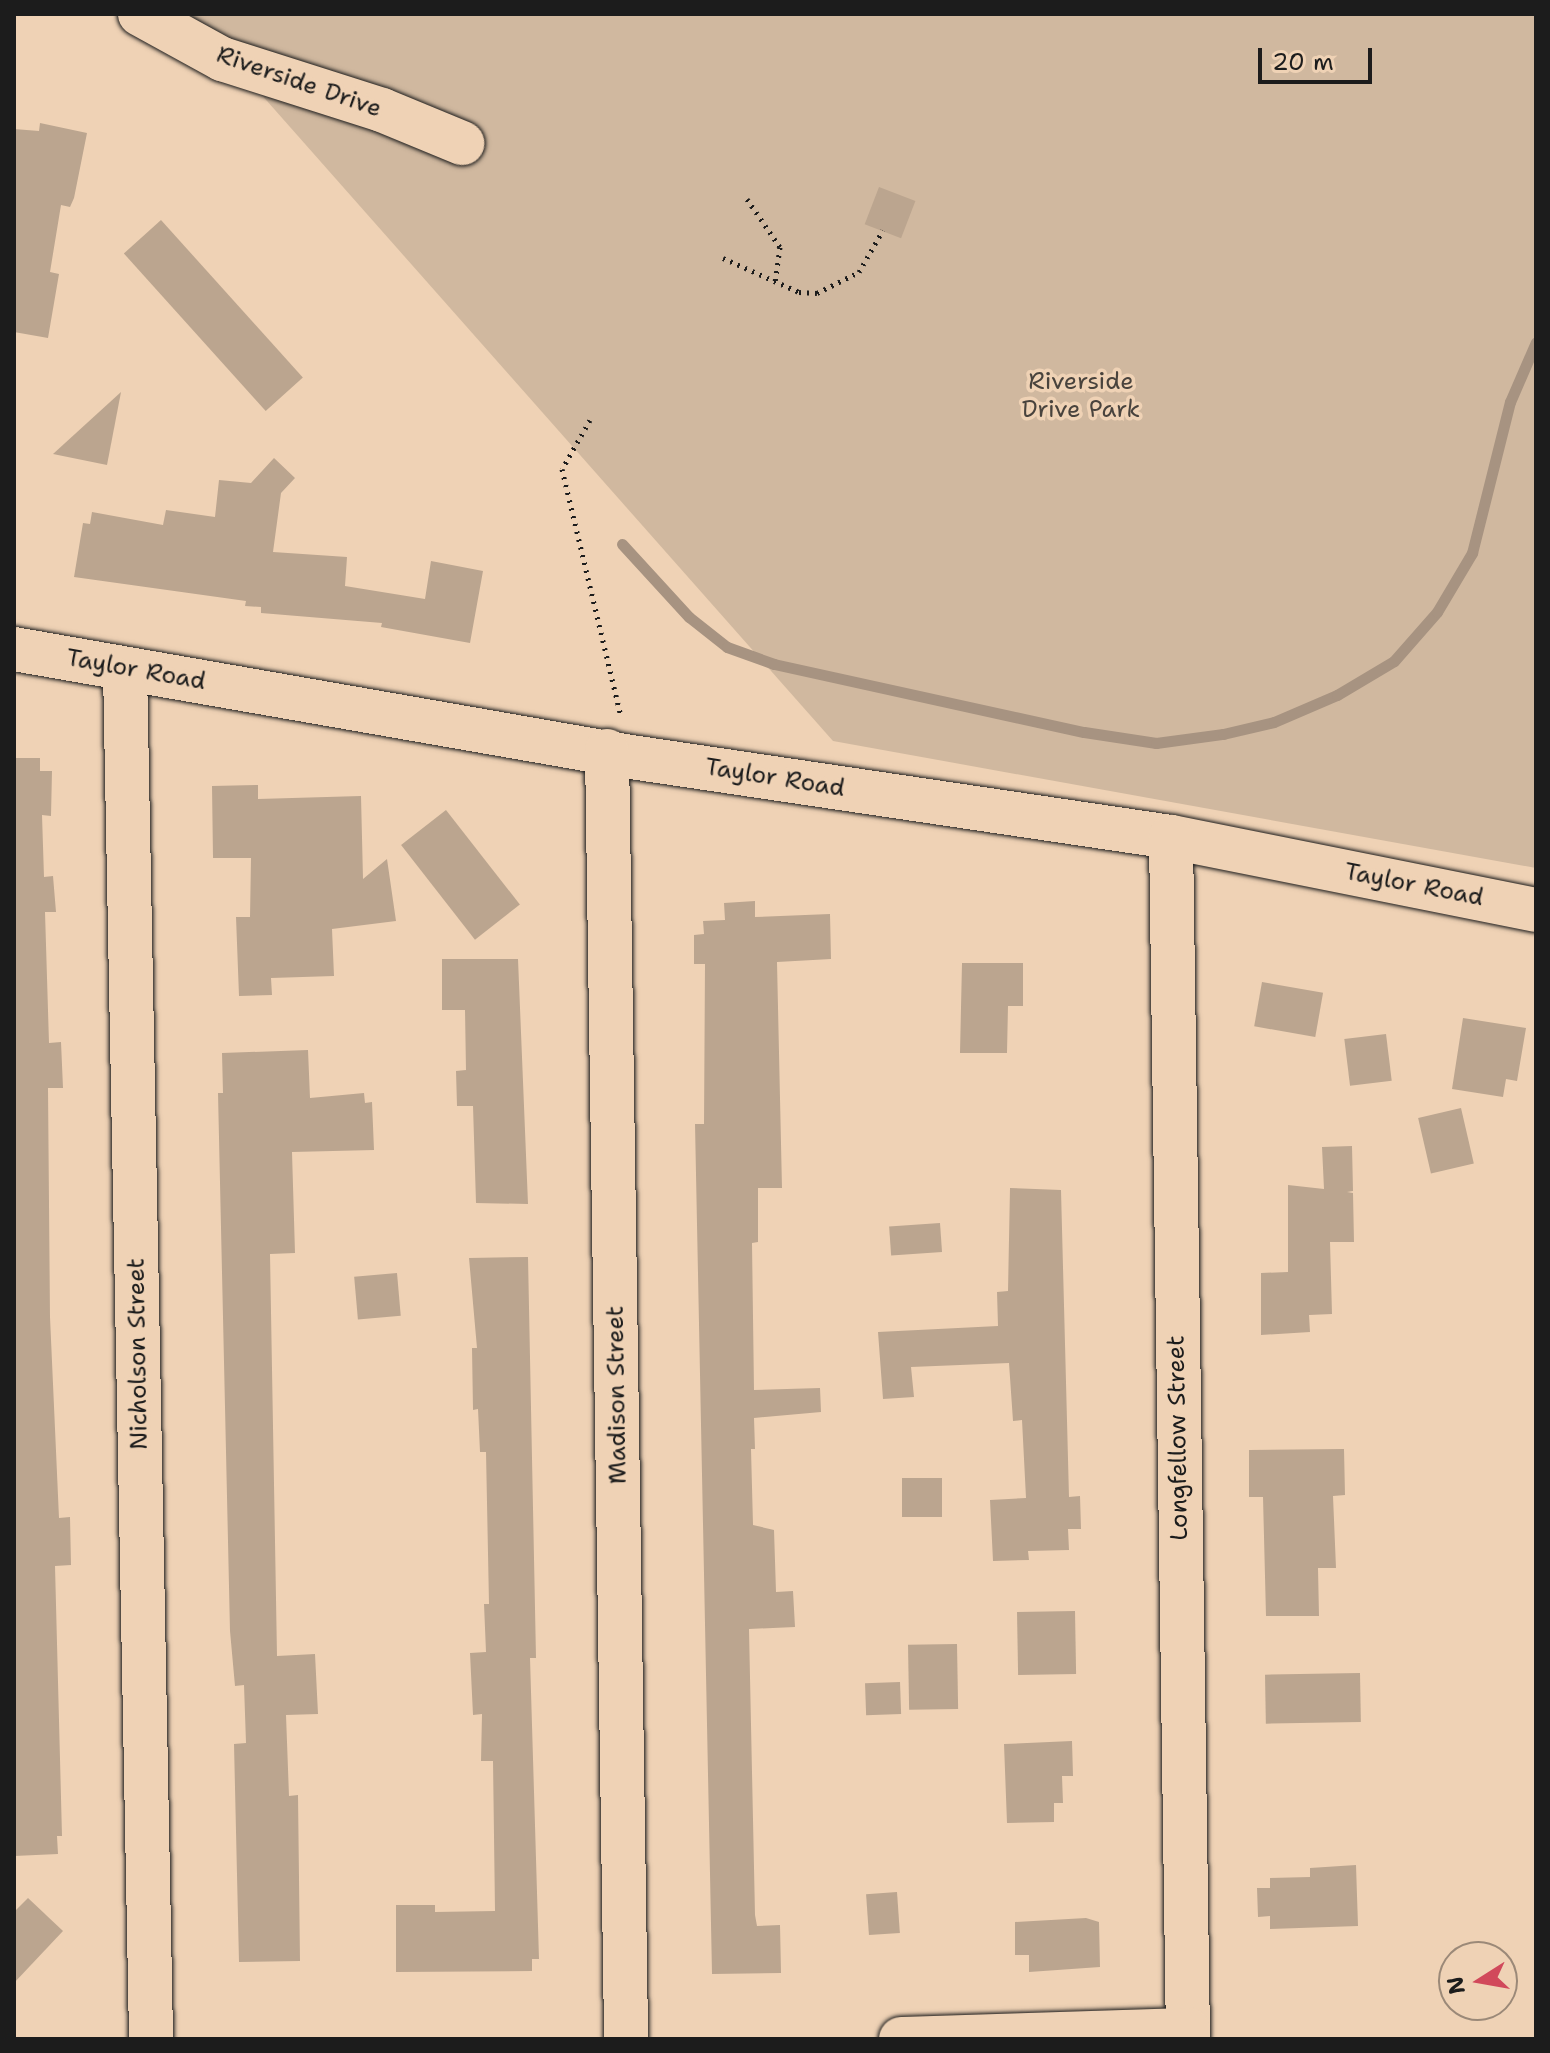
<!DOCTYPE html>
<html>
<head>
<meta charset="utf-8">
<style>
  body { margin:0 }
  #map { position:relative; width:1550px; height:2053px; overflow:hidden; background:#efd2b5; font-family:"Shantell Sans",sans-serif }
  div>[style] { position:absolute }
  .green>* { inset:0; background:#d0b89f }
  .stream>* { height:11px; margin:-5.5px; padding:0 5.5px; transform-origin:5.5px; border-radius:5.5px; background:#a79381 }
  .building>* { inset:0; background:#bba58f; transform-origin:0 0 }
  .path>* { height:5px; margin-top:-2.5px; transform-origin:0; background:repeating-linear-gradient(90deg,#1c1c1c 0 2px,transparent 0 8px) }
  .roads { filter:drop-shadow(0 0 2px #1c1c1c) drop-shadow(0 0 2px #1c1c1c) }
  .street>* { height:44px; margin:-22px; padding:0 22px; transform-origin:22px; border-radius:22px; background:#efd2b5 }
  span { translate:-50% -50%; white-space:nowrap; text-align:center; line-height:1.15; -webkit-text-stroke:7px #efd2b5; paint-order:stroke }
  .street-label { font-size:24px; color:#1c1c1c }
  .park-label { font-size:24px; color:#49433d }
  .frame { position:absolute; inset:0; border:16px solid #1c1c1c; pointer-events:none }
  .north { position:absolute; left:1438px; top:1941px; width:80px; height:80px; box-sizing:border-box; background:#efd2b5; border:2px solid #9b8978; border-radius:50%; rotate:259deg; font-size:22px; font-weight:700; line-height:32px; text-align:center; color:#1c1c1c }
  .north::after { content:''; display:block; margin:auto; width:28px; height:36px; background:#d1495b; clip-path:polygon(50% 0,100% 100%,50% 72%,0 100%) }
  .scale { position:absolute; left:1258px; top:48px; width:114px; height:36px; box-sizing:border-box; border:4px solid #1c1c1c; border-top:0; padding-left:10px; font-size:24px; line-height:28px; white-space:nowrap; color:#1c1c1c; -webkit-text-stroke:6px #efd2b5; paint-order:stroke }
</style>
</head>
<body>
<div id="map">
  <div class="green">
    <i style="clip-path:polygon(190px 14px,1536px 14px,1536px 868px,833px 741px)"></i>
  </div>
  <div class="stream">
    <i style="left:622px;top:544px;width:99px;rotate:47.5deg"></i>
    <i style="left:689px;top:617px;width:48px;rotate:38.3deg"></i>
    <i style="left:727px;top:647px;width:50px;rotate:19.9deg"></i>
    <i style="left:774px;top:664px;width:317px;rotate:12.4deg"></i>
    <i style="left:1084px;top:732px;width:73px;rotate:8.7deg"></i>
    <i style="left:1156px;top:743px;width:68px;rotate:-7.7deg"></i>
    <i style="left:1223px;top:734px;width:52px;rotate:-13.2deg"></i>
    <i style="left:1274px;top:722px;width:69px;rotate:-23.2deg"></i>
    <i style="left:1337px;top:695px;width:66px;rotate:-30.8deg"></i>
    <i style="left:1394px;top:661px;width:65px;rotate:-48.7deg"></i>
    <i style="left:1437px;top:612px;width:69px;rotate:-59.3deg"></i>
    <i style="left:1472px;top:553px;width:156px;rotate:-75.9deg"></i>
    <i style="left:1510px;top:402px;width:65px;rotate:-66.6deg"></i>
  </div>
  <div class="building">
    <i style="clip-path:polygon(40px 123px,87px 133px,74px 198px,70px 207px,61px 205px,50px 272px,59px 274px,48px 338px,14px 332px,14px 129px,39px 131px)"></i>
    <i style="left:879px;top:187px;width:39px;height:40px;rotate:21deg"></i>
    <i style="left:161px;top:220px;width:212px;height:50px;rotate:48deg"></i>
    <i style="clip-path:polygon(121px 392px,107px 465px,53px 454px)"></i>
    <i style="clip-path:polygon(274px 458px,295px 478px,281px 493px,273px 552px,347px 557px,345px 586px,425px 599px,431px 561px,483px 571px,470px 643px,381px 627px,382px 623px,261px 613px,261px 607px,245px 606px,246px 601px,74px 577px,83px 523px,90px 524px,92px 512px,163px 525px,166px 510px,215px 517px,219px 480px,251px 483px)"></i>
    <i style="clip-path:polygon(14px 758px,40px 758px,40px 771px,52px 771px,51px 816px,42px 815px,44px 877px,53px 876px,56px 912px,45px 912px,49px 1043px,61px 1042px,63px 1088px,48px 1088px,50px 1317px,59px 1518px,70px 1517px,71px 1565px,55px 1566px,62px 1836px,57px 1836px,58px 1854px,14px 1856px)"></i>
    <i style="clip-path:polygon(258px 785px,258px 799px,361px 796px,363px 879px,387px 859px,396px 921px,332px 929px,334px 976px,271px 978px,272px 995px,239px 996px,236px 917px,250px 917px,251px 858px,213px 858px,212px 786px)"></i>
    <i style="left:446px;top:810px;width:120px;height:57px;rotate:52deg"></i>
    <i style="clip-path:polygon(755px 901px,755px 917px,830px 914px,831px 959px,777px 962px,782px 1188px,758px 1188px,758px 1242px,752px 1243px,754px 1390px,820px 1388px,821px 1412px,754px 1418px,755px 1449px,751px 1449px,753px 1525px,774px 1530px,776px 1592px,793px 1591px,795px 1627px,749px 1629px,755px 1915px,757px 1926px,780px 1925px,781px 1973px,712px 1974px,695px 1124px,704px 1124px,705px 964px,694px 964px,694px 935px,704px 934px,703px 921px,725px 920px,724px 903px)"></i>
    <i style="clip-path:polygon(442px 959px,518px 959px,528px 1204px,476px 1203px,473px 1106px,457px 1106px,456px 1071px,466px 1070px,465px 1010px,442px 1010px)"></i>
    <i style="clip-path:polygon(962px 963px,1023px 963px,1023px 1006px,1008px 1006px,1007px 1053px,960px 1053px)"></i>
    <i style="left:1262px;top:982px;width:62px;height:45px;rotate:10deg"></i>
    <i style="clip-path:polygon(1463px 1018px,1526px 1028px,1517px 1081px,1506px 1079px,1503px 1097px,1452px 1089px)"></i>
    <i style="left:1386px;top:1034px;width:47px;height:42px;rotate:83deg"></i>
    <i style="clip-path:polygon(308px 1050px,310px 1098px,364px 1093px,365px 1103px,372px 1102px,374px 1150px,292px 1152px,295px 1253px,270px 1254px,277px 1656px,315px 1654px,318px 1714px,286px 1715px,289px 1796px,298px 1795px,300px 1961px,239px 1962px,234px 1744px,246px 1743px,244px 1685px,235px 1686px,230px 1631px,218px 1093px,223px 1093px,222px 1053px)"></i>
    <i style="left:1461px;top:1108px;width:57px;height:44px;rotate:77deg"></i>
    <i style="clip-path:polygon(1352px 1146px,1353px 1191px,1347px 1192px,1353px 1193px,1354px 1242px,1330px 1242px,1332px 1314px,1309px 1315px,1310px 1332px,1261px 1335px,1261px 1273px,1288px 1272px,1288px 1185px,1324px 1189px,1322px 1147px)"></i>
    <i style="clip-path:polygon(1010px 1188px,1061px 1190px,1069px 1497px,1080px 1496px,1081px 1529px,1068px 1529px,1069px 1550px,1028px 1551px,1029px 1560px,993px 1561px,990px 1500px,1026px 1498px,1022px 1420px,1013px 1421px,1009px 1363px,911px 1367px,914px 1397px,883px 1399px,878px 1332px,998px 1326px,997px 1292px,1008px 1291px)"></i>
    <i style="left:940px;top:1223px;width:29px;height:51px;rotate:86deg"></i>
    <i style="clip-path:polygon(528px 1257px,536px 1658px,530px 1658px,539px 1959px,532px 1959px,532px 1971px,396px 1972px,396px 1905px,435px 1905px,435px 1912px,495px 1911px,493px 1761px,481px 1761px,482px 1714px,473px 1715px,470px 1653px,486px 1652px,484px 1604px,489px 1604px,486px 1452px,480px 1452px,478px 1409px,473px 1410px,472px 1348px,477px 1348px,469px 1258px)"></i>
    <i style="left:397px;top:1273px;width:43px;height:43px;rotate:85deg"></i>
    <i style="clip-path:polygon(1344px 1449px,1345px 1495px,1333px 1496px,1336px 1568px,1318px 1568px,1319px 1616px,1266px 1616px,1263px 1497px,1249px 1497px,1249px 1450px)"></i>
    <i style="left:942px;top:1478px;width:39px;height:40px;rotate:90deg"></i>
    <i style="left:1075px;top:1611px;width:63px;height:58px;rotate:89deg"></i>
    <i style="left:957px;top:1644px;width:65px;height:49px;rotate:89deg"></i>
    <i style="left:1360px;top:1673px;width:49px;height:95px;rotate:89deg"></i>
    <i style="left:900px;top:1682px;width:32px;height:35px;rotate:88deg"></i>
    <i style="clip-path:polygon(1072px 1741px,1073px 1776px,1062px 1776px,1063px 1803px,1054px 1803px,1054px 1822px,1007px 1823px,1004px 1744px)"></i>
    <i style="clip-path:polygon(1356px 1865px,1358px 1926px,1270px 1929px,1270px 1916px,1258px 1917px,1257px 1888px,1270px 1888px,1270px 1878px,1310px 1877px,1310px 1868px)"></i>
    <i style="left:897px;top:1892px;width:41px;height:31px;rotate:86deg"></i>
    <i style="clip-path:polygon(28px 1898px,63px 1931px,14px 1983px,14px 1912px)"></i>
    <i style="clip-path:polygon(1086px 1918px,1099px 1922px,1100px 1967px,1029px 1972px,1029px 1955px,1015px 1955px,1015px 1922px)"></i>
  </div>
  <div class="path">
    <i style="left:747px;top:199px;width:58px;rotate:55.5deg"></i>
    <i style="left:780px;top:247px;width:35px;rotate:98deg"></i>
    <i style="left:723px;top:258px;width:83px;rotate:24.1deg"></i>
    <i style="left:799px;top:292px;width:18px;rotate:3deg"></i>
    <i style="left:817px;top:293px;width:47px;rotate:-26.6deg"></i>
    <i style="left:859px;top:272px;width:48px;rotate:-60.3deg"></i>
    <i style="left:590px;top:420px;width:56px;rotate:119.7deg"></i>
    <i style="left:562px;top:469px;width:251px;rotate:76.6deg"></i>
  </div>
  <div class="roads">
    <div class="street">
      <i style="left:140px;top:14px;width:94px;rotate:28.8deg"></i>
      <i style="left:222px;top:59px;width:168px;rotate:17.7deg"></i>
      <i style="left:382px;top:110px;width:87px;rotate:22.4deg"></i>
      <i style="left:14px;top:649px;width:626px;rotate:9.93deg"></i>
      <i style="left:631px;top:757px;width:546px;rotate:8.43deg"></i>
      <i style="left:1171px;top:837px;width:372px;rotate:11.3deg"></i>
      <i style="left:125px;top:669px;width:1370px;rotate:88.91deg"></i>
      <i style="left:607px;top:751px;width:1288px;rotate:89.15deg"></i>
      <i style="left:1171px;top:837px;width:1202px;rotate:89.19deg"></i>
      <i style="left:901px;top:2039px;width:287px;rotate:-1.8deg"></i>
    </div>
  </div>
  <div class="street-label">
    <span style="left:299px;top:82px;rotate:19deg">Riverside Drive</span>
    <span style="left:136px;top:670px;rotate:10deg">Taylor Road</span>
    <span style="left:775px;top:778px;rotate:9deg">Taylor Road</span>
    <span style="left:1414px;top:885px;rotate:11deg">Taylor Road</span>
    <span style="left:138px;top:1354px;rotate:-91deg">Nicholson Street</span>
    <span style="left:617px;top:1395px;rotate:-91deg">Madison Street</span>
    <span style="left:1178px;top:1438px;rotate:-91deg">Longfellow Street</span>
  </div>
  <div class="park-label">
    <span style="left:1081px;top:396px">Riverside<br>Drive Park</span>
  </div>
  <div class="frame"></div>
  <div class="north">N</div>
  <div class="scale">20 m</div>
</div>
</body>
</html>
